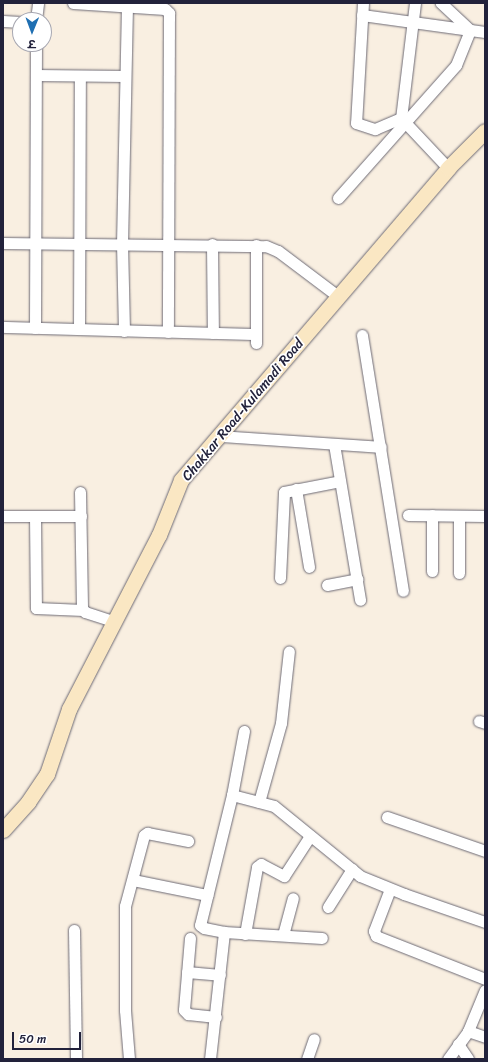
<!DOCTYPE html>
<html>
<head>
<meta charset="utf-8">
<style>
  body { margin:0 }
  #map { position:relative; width:488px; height:1062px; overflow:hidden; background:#f9efe1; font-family:Sriracha,"Playpen Sans Deva",sans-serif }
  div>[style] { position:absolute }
  .roads { filter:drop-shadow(0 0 1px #6d6a75) drop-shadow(0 0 1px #6d6a75) }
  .street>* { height:11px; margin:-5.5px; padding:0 5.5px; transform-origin:5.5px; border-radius:5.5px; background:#fff }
  .secondary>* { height:15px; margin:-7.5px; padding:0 7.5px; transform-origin:7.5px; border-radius:7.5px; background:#fae7c3 }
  span { translate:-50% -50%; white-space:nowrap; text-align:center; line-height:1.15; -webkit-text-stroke:3.5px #fff; paint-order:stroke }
  .street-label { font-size:14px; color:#22223b }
  .frame { position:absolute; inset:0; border:4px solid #22223b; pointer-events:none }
  .north { position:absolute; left:12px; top:12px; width:40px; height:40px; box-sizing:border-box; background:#fff; border:1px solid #a7a7b1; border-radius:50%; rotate:181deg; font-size:11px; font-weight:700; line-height:16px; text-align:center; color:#22223b }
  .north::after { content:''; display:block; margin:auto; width:14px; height:18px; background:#1f6fb2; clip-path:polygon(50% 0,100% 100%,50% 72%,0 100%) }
  .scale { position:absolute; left:12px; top:1032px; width:69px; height:18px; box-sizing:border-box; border:2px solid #22223b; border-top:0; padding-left:5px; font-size:12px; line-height:14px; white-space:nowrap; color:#22223b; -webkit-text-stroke:3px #fff; paint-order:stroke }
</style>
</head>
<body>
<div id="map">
  <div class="roads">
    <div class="street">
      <i style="left:73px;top:3px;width:92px;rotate:3.7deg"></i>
      <i style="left:165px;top:9px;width:6px;rotate:45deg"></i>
      <i style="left:169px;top:13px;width:319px;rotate:90.2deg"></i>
      <i style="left:363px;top:3px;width:120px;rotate:93.3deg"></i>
      <i style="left:356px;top:123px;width:20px;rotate:18deg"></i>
      <i style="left:375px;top:129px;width:28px;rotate:-23deg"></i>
      <i style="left:415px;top:3px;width:116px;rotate:96.9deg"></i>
      <i style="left:401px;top:118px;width:69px;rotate:46.8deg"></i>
      <i style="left:362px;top:15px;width:124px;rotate:7.9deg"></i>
      <i style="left:36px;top:20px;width:17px;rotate:-83deg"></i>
      <i style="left:3px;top:21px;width:17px;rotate:3deg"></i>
      <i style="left:36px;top:75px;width:89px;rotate:0.6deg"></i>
      <i style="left:338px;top:198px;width:178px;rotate:-48.4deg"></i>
      <i style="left:456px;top:65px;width:38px;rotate:-68deg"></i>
      <i style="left:470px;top:30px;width:40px;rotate:-137deg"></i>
      <i style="left:3px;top:243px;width:263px;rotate:0.7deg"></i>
      <i style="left:266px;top:246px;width:13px;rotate:23deg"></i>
      <i style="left:278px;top:251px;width:76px;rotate:37deg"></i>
      <i style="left:212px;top:244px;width:89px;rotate:89.4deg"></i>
      <i style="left:3px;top:327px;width:253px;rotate:1.6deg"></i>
      <i style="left:35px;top:328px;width:284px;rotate:-89.8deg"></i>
      <i style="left:79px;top:329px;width:253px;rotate:-89.8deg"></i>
      <i style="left:124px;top:331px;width:87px;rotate:-91.3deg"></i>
      <i style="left:122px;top:244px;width:238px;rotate:-88.8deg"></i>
      <i style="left:362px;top:335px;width:259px;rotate:80.9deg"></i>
      <i style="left:256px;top:343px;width:98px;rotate:-90deg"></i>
      <i style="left:220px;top:436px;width:161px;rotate:3.9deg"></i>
      <i style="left:334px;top:444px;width:158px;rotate:80.5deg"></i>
      <i style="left:296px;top:489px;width:79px;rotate:80.5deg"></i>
      <i style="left:80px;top:492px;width:116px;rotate:89deg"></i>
      <i style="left:82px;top:608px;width:5px;rotate:53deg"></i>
      <i style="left:85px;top:612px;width:32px;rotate:18deg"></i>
      <i style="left:408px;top:515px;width:77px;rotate:0.7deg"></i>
      <i style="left:432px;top:515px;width:56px;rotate:90deg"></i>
      <i style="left:3px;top:516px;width:78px"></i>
      <i style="left:35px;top:516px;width:92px;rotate:89.4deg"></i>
      <i style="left:36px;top:608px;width:47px;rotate:2.4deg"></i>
      <i style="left:459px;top:573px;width:57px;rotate:-90deg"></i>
      <i style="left:280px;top:578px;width:86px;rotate:-87.3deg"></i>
      <i style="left:284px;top:492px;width:57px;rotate:-11.1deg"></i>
      <i style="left:327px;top:585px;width:31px;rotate:-11deg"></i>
      <i style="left:479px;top:721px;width:6px;rotate:18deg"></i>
      <i style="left:244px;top:731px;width:65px;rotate:100.6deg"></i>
      <i style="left:232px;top:795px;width:134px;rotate:103.8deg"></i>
      <i style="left:200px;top:925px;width:5px;rotate:37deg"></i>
      <i style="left:204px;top:928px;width:20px;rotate:11deg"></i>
      <i style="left:224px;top:932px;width:98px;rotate:3.5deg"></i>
      <i style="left:232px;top:795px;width:43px;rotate:14.7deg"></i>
      <i style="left:274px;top:806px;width:111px;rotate:39.1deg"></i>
      <i style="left:360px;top:876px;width:48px;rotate:22.2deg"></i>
      <i style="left:404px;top:894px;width:86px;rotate:19.1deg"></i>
      <i style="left:259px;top:802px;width:82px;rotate:-74.4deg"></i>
      <i style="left:281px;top:723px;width:72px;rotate:-83.7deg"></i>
      <i style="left:387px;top:817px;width:104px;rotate:19.1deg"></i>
      <i style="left:133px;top:880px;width:76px;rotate:11.5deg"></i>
      <i style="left:390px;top:889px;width:45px;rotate:110.9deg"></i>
      <i style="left:374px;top:931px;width:5px;rotate:68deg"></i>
      <i style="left:376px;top:936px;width:117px;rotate:21.5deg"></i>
      <i style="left:328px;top:907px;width:45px;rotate:-57.7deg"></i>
      <i style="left:74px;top:930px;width:129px;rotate:89.1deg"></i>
      <i style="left:245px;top:934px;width:68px;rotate:-79.8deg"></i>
      <i style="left:257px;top:867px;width:5px;rotate:-37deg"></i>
      <i style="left:261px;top:864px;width:26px;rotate:28deg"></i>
      <i style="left:284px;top:876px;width:48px;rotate:-57deg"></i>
      <i style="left:283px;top:935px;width:38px;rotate:-75deg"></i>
      <i style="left:190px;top:938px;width:72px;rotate:94.8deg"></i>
      <i style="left:184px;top:1010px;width:6px;rotate:45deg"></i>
      <i style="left:188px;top:1014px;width:28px;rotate:6deg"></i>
      <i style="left:187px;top:972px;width:33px;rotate:5deg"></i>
      <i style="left:468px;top:1031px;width:18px;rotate:19deg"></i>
      <i style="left:458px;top:1044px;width:18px;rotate:56deg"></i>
      <i style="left:129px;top:1059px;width:49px;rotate:-94.7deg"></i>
      <i style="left:125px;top:1010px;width:104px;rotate:-90deg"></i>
      <i style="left:125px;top:906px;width:73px;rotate:-75deg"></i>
      <i style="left:144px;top:835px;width:4px;rotate:-34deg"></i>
      <i style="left:147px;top:833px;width:42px;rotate:11deg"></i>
      <i style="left:210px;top:1059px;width:128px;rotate:-83.7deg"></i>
      <i style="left:307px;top:1059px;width:21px;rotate:-71deg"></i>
      <i style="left:448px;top:1059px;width:34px;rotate:-54deg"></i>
      <i style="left:468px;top:1031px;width:44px;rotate:-67.5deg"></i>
    </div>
    <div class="secondary">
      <i style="left:3px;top:830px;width:38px;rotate:-48deg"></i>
      <i style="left:28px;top:802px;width:34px;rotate:-56deg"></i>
      <i style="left:47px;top:774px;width:69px;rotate:-71.3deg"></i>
      <i style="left:69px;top:709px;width:196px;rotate:-62.7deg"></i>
      <i style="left:159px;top:535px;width:59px;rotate:-68.2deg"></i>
      <i style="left:181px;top:480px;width:411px;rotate:-49.4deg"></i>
      <i style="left:448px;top:168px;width:52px;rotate:-45deg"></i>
    </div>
  </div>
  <div class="street-label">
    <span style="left:243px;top:410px;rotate:-50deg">Chakkar Road-Kulamadi Road</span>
  </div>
  <div class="frame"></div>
  <div class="north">उ</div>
  <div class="scale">50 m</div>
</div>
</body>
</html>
